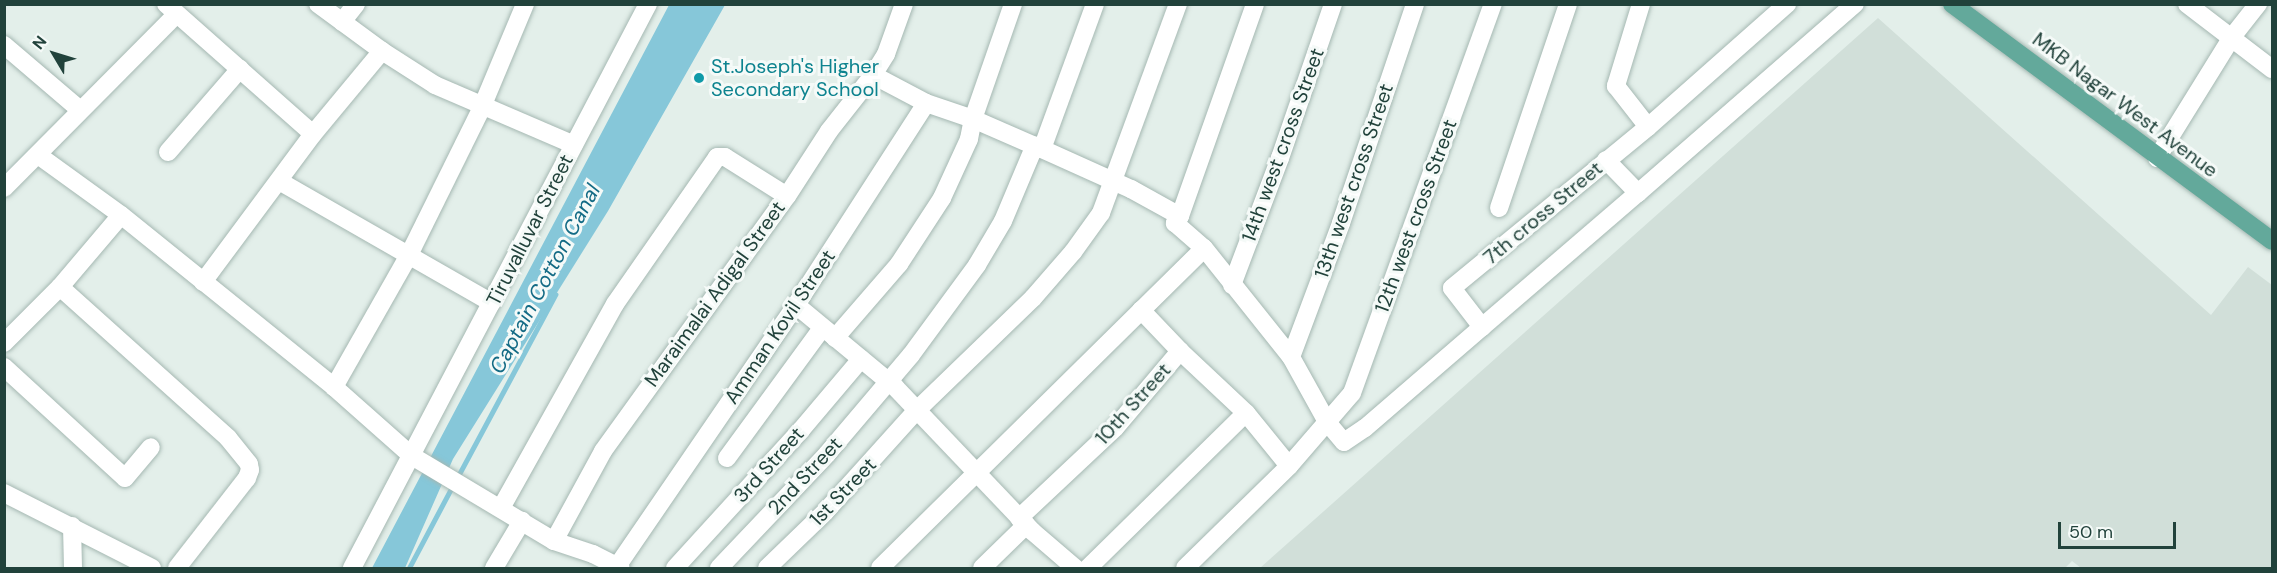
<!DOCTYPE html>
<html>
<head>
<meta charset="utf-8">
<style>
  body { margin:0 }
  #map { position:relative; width:2277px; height:573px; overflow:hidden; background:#e3efea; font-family:"DM Sans",sans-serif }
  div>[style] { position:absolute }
  .built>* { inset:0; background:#d1dfd9 }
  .water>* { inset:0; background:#86c7d9 }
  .stream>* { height:4.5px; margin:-2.25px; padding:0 2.25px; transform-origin:2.25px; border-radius:2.25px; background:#86c7d9 }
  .roads { filter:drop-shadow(0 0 2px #a5b8b2) drop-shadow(0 0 2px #a5b8b2) }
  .minor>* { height:18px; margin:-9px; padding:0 9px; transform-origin:9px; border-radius:9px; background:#fff }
  .major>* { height:18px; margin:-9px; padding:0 9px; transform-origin:9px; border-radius:9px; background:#63a99b }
  .dots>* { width:16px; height:16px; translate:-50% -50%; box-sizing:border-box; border:3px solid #f5faf8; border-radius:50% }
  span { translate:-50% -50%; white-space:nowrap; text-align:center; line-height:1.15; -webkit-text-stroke:6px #f5faf8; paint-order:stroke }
  .culture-label { font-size:20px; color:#0d838f }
  .left { translate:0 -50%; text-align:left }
  .street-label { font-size:20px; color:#21423b }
  .water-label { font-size:21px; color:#146b85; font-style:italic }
  .frame { position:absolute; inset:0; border:6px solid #21423b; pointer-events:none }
  .north { position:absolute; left:24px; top:24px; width:60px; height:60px; -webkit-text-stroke:4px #f5faf8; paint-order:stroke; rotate:308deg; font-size:16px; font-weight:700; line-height:24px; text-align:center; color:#21423b }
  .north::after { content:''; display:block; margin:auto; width:21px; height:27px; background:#21423b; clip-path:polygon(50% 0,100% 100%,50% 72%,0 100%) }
  .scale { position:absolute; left:2058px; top:522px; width:118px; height:27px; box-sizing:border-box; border:3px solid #21423b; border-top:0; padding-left:8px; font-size:18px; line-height:21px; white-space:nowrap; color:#21423b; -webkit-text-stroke:4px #f5faf8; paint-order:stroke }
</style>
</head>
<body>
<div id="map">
  <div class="built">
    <i style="clip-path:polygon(1878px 18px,2211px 315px,2248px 267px,2272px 285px,2272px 568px,2081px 568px,2072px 561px,2065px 568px,1260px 568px)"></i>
  </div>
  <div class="water">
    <i style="clip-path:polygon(669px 5px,725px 5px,608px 211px,453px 459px,405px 568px,372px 568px)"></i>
  </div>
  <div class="stream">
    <i style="left:457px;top:478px;width:208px;rotate:-61.8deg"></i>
    <i style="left:409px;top:568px;width:94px;rotate:-62.1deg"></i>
  </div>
  <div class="roads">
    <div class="minor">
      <i style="left:166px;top:4px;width:196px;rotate:41.5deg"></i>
      <i style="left:318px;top:4px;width:79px;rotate:36.3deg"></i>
      <i style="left:382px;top:51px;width:63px;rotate:32.7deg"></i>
      <i style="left:435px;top:85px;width:151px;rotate:23.3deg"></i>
      <i style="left:1641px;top:4px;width:86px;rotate:107deg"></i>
      <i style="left:1616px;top:86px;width:52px;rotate:52deg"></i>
      <i style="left:2187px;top:4px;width:107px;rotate:37.4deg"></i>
      <i style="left:342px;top:22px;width:23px;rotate:-52deg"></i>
      <i style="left:4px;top:45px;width:100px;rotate:40.5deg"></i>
      <i style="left:873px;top:75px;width:60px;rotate:27.8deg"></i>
      <i style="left:926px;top:103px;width:50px;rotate:18.8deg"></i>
      <i style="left:973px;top:119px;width:75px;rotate:23.5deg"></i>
      <i style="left:1042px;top:149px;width:98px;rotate:24.2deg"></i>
      <i style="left:1131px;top:189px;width:56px;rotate:28.9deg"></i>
      <i style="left:1180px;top:216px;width:9px;rotate:126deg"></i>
      <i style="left:1175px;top:223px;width:38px;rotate:41deg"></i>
      <i style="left:1204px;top:248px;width:139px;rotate:51.4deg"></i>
      <i style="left:1291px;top:357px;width:74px;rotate:61deg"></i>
      <i style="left:1327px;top:422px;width:26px;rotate:50deg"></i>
      <i style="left:1344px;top:442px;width:25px;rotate:-34deg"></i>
      <i style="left:1365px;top:428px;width:155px;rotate:-40.8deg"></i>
      <i style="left:1482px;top:327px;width:49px;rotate:-127.6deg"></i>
      <i style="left:1452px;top:288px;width:254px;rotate:-39.4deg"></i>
      <i style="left:1648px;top:127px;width:186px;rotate:-41.5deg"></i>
      <i style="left:1042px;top:149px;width:154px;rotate:-69.9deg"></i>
      <i style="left:168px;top:152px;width:110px;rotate:-49.1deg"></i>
      <i style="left:38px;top:155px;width:102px;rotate:35.9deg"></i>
      <i style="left:121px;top:215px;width:274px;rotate:38.9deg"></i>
      <i style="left:334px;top:387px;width:104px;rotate:41.5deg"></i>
      <i style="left:412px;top:456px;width:165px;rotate:30.9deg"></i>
      <i style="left:554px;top:541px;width:41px;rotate:18.4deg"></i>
      <i style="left:593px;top:554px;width:31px;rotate:27deg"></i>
      <i style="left:2157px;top:158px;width:142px;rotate:-58.2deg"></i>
      <i style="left:2232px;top:37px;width:42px;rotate:-51.8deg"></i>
      <i style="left:1606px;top:160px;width:46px;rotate:45.9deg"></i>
      <i style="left:1638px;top:193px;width:288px;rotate:-41.1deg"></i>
      <i style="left:279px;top:181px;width:245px;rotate:29.8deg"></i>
      <i style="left:4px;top:188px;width:245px;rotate:-45.2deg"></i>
      <i style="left:1499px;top:208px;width:215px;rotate:-71.3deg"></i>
      <i style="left:1180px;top:216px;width:225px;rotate:-70.5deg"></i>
      <i style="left:203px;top:282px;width:184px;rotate:-53.4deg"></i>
      <i style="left:313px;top:134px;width:108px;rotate:-50.3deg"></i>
      <i style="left:1232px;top:285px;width:136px;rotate:-69.3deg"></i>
      <i style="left:1280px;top:158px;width:163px;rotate:-71deg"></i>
      <i style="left:60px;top:287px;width:226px;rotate:41.9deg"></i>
      <i style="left:228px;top:438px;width:33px;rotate:51deg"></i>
      <i style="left:249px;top:464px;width:6px;rotate:81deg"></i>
      <i style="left:250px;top:470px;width:9px;rotate:111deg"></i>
      <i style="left:247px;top:478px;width:114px;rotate:127.9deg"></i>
      <i style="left:796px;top:305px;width:129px;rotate:39.6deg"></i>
      <i style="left:895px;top:387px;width:199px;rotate:46.4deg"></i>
      <i style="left:1032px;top:531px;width:57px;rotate:40.7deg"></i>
      <i style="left:1141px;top:310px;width:57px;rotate:46.4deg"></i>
      <i style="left:1482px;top:327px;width:206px;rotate:-40.7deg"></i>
      <i style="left:835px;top:338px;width:98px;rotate:-49.1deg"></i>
      <i style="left:899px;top:264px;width:79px;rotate:-56.9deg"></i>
      <i style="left:942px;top:198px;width:65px;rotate:-65.4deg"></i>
      <i style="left:969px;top:139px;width:20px;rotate:-79deg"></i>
      <i style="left:973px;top:119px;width:122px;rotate:-70.8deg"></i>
      <i style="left:4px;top:343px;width:79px;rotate:-45deg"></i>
      <i style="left:60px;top:287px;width:94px;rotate:-49.7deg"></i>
      <i style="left:1291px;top:357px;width:143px;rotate:-69.5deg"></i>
      <i style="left:1341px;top:223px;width:231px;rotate:-71.3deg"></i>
      <i style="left:4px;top:367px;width:164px;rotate:42.5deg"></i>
      <i style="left:125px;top:478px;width:40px;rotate:-50deg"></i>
      <i style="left:334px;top:387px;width:152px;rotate:-60.4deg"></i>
      <i style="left:409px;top:255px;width:165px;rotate:-63.7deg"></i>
      <i style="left:482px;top:107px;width:112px;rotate:-67.3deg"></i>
      <i style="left:727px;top:458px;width:161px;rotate:-53.8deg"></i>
      <i style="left:4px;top:493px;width:166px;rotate:26.9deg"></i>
      <i style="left:501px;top:508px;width:234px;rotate:-60.8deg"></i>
      <i style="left:615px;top:304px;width:179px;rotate:-55.2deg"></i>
      <i style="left:717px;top:157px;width:8px"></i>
      <i style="left:725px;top:157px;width:73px;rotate:32.2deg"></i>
      <i style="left:1019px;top:518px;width:132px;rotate:-43.2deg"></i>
      <i style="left:1115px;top:428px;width:101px;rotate:-49.8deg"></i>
      <i style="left:1180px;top:351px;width:91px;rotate:43.2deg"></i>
      <i style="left:72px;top:526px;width:42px;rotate:88.6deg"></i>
      <i style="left:554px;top:541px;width:102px;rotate:-61.4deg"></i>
      <i style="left:603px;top:451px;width:314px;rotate:-54.2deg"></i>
      <i style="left:787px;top:196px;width:77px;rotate:-57.1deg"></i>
      <i style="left:829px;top:131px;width:71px;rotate:-51.8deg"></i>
      <i style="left:873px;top:75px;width:25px;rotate:-58deg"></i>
      <i style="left:886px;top:54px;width:53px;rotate:-70.2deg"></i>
      <i style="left:352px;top:568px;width:637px;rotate:-62.31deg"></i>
      <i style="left:494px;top:568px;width:55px;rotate:-59.2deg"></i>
      <i style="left:616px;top:568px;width:319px;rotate:-55.6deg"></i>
      <i style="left:796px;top:305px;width:240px;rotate:-57.2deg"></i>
      <i style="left:675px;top:568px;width:187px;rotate:-47.6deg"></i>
      <i style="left:801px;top:430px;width:93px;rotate:-49.8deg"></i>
      <i style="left:719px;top:568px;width:157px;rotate:-46.5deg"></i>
      <i style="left:827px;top:454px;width:130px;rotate:-49.7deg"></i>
      <i style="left:911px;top:355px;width:112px;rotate:-53.7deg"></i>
      <i style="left:977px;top:265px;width:51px;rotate:-59.4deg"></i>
      <i style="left:1003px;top:221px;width:82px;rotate:-67.2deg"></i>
      <i style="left:767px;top:568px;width:81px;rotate:-44deg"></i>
      <i style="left:825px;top:512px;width:136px;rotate:-48deg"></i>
      <i style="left:916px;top:411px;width:163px;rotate:-44deg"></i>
      <i style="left:1033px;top:298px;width:61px;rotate:-49deg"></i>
      <i style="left:1073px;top:252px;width:48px;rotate:-54.3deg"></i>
      <i style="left:1101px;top:213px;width:223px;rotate:-69.8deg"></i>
      <i style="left:880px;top:568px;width:455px;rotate:-44.6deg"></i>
      <i style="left:982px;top:568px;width:62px;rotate:-44.3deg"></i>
      <i style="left:1088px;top:568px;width:221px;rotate:-44.5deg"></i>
      <i style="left:1246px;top:413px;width:68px;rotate:50.9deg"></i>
      <i style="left:1185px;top:568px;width:146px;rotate:-44.4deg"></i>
      <i style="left:1289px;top:466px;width:96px;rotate:-49.2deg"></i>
      <i style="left:1352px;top:393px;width:414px;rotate:-70.1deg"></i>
    </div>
    <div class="major">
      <i style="left:1952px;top:4px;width:398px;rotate:36.5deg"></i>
    </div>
  </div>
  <div class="dots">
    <i style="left:699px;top:78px;background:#0f9aa8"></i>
  </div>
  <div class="culture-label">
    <span class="left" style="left:711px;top:78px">St.Joseph's Higher<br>Secondary School</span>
  </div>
  <div class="street-label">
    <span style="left:2125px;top:105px;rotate:37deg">MKB Nagar West Avenue</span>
    <span style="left:1283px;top:145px;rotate:-70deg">14th west cross Street</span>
    <span style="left:1354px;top:181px;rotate:-71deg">13th west cross Street</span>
    <span style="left:1543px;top:213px;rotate:-40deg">7th cross Street</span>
    <span style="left:1416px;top:216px;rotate:-70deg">12th west cross Street</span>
    <span style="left:530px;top:230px;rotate:-63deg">Tiruvalluvar Street</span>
    <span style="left:715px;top:294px;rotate:-54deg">Maraimalai Adigal Street</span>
    <span style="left:780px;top:327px;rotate:-56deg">Amman Kovil Street</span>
    <span style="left:1133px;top:404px;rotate:-48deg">10th Street</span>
    <span style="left:769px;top:465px;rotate:-48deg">3rd Street</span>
    <span style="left:805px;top:476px;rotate:-47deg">2nd Street</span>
    <span style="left:843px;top:492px;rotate:-46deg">1st Street</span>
  </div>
  <div class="water-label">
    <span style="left:545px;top:279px;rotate:-62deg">Captain Cotton Canal</span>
  </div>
  <div class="frame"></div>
  <div class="north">N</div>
  <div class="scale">50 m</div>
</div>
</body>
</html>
